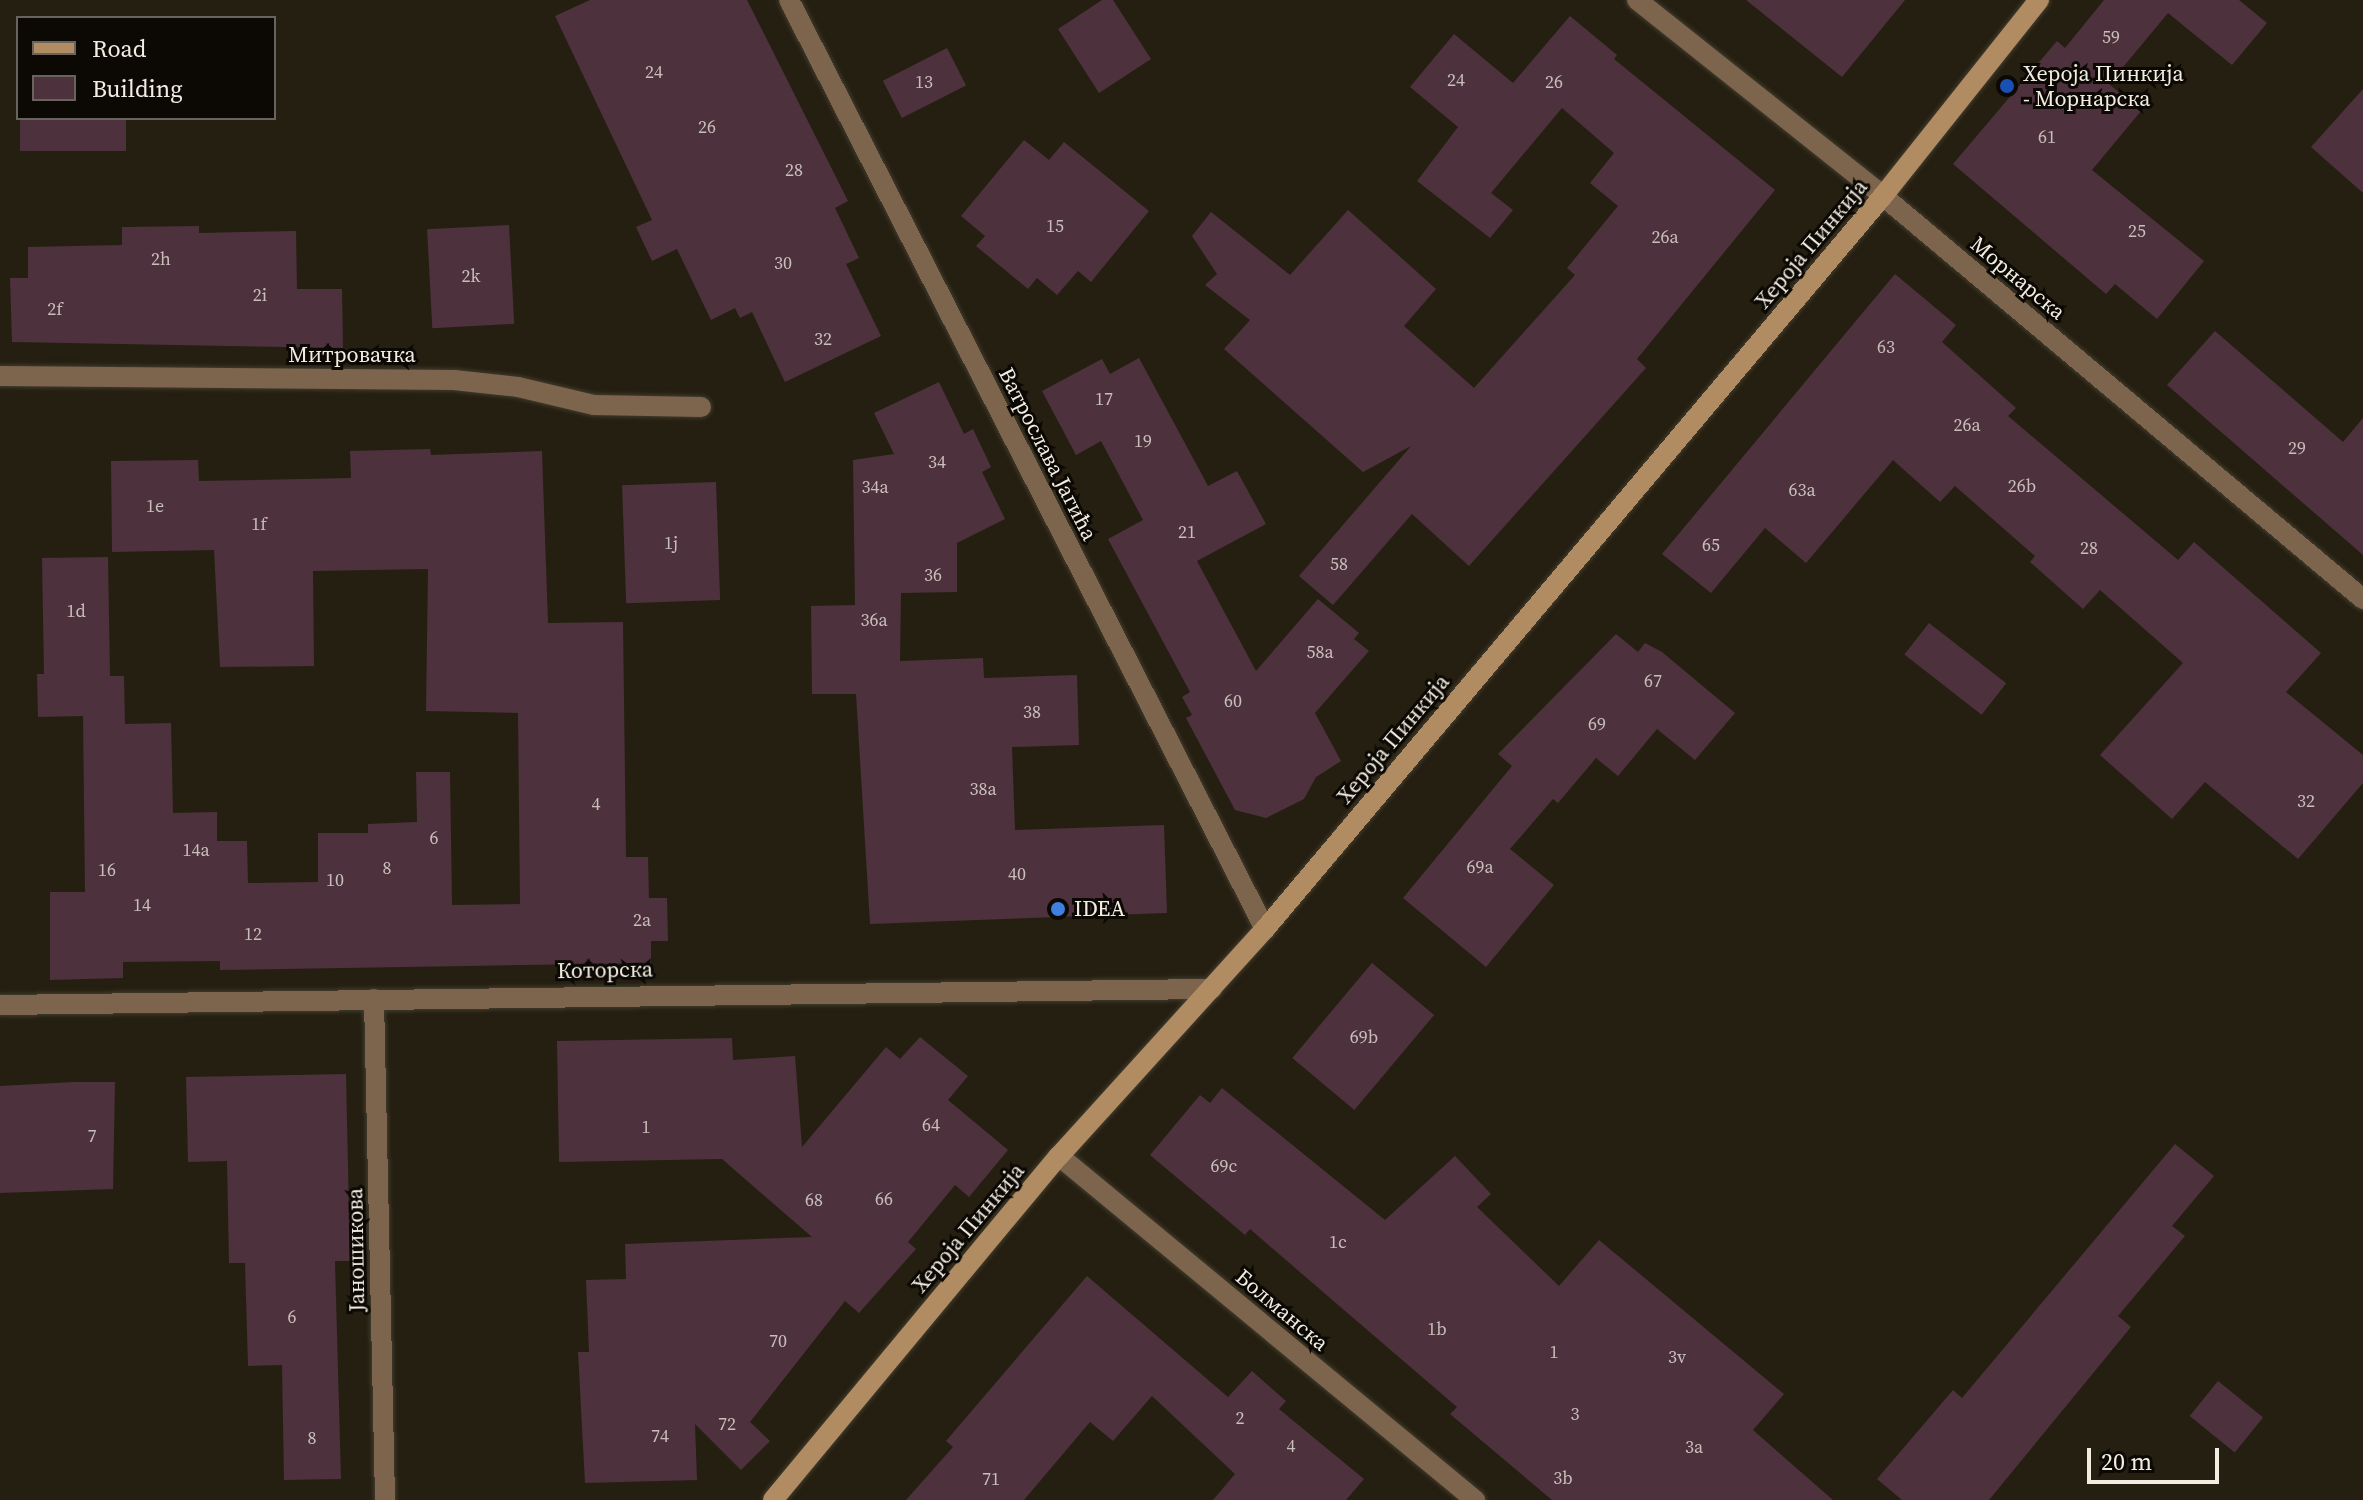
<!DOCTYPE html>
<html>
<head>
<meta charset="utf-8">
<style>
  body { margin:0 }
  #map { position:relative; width:2363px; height:1500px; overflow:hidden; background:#251f11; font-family:"Source Serif 4",serif }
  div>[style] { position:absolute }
  .building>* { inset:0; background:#4d313d; transform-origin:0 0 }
  .roads { filter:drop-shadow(0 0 2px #423c2e) drop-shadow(0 0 2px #423c2e) }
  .street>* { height:20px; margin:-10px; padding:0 10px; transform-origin:10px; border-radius:10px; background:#7c654c }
  .secondary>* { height:20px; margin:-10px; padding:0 10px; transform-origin:10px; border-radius:10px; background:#b18c63 }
  .dots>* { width:22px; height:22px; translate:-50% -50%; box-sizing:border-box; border:4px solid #0c0904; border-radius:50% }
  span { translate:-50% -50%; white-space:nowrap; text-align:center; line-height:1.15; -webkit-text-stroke:6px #0c0904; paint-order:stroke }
  .number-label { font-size:18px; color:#c8beba }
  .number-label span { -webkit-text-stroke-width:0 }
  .poi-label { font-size:22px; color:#f1ede3 }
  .left { translate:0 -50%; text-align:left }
  .street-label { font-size:22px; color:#f1ede3 }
  .legend { position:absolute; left:16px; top:16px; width:260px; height:104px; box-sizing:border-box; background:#0c0904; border:2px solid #68645d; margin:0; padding:10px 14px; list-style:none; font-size:24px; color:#f1ede3 }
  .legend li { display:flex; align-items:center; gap:16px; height:40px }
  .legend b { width:40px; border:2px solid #68645d }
  .scale { position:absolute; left:2087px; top:1448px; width:132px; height:36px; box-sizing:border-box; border:4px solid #f1ede3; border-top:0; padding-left:10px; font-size:24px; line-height:28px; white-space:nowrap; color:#f1ede3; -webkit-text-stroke:6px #0c0904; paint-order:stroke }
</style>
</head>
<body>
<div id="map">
  <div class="building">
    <i style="clip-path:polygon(590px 0,747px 0,848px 201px,835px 208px,859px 258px,846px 264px,881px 336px,785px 382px,752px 312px,740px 318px,735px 308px,711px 320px,677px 249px,652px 261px,636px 227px,652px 220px,555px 16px)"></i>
    <i style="clip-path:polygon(1102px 0,1113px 0,1151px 59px,1099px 93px,1058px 29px)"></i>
    <i style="clip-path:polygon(1746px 0,1905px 0,1842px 77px)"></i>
    <i style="clip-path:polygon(2104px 0,2239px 0,2267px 23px,2232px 65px,2168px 13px,2109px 84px,2141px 111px,2092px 170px,2204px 261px,2157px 319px,2115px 284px,2106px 294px,1953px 164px,2057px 41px,2065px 48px)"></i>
    <i style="clip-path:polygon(1570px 16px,1617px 55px,1614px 59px,1775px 190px,1637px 359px,1646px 368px,1469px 566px,1412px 514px,1333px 605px,1299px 576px,1411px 446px,1363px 472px,1224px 349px,1250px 320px,1205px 285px,1217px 274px,1192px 236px,1211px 212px,1290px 275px,1348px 210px,1436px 289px,1404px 326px,1474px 388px,1575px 275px,1567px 268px,1618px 206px,1590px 183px,1614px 153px,1562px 108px,1491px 193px,1513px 210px,1490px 238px,1417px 181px,1458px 127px,1410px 87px,1454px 34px,1513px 83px)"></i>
    <i style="left:947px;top:48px;width:42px;height:72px;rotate:63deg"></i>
    <i style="clip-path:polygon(2363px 89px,2363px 193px,2311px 147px)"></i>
    <i style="left:20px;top:118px;width:106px;height:33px"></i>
    <i style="clip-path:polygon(1024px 140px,1049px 160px,1064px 142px,1149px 211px,1091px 282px,1078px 271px,1057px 295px,1037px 278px,1028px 289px,976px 246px,985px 236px,961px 216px)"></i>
    <i style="left:509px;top:225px;width:99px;height:82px;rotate:87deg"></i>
    <i style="clip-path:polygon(199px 226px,199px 233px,296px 231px,297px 289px,342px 289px,343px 348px,12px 342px,10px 278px,28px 278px,28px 247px,122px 245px,122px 227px)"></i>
    <i style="clip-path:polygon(1895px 274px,1956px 325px,1942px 342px,2016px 408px,2008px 416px,2178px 560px,2194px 542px,2321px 653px,2286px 692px,2363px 755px,2363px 783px,2298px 859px,2205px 782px,2172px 819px,2100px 755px,2183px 663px,2100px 590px,2083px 609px,2030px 562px,2035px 556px,1955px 486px,1940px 502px,1893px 460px,1806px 563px,1765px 528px,1711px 593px,1662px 554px)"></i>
    <i style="clip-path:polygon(2215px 331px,2343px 442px,2363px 418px,2363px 555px,2167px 385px)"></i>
    <i style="clip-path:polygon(1139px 358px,1208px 486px,1237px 471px,1266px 524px,1197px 561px,1256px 671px,1318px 599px,1359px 633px,1354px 639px,1369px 651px,1315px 713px,1341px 761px,1316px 777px,1304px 799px,1266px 818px,1235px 810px,1186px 718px,1192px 715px,1182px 697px,1190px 692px,1108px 539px,1143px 520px,1101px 441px,1076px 455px,1042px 391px,1102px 359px,1110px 374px)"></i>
    <i style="clip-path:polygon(939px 382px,964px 434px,973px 429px,991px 467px,982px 472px,1005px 519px,957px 543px,957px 592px,901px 593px,900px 661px,983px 658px,984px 678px,1077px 675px,1079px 745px,1012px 747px,1015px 830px,1164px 825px,1167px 913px,870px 924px,856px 694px,812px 694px,811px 606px,855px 605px,853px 460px,894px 454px,874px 413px)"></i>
    <i style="clip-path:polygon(430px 449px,431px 455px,542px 451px,548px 623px,623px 622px,626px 857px,648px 857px,649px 898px,667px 898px,668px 941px,651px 941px,651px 963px,220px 970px,220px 961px,123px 962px,123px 978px,50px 980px,50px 892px,85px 892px,83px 716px,38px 717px,37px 674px,44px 674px,42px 558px,108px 557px,110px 676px,124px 676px,125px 724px,171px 723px,173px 813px,217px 812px,217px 841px,247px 841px,248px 883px,318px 882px,318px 833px,368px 833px,368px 824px,417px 822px,416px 772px,450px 772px,452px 905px,520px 904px,518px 713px,426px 711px,428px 569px,313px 571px,314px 666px,220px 667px,214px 550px,112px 552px,111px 461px,198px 460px,199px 481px,351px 478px,350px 451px)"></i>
    <i style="left:716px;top:482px;width:118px;height:94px;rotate:88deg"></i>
    <i style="left:1929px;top:623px;width:98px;height:40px;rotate:38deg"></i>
    <i style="clip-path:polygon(1616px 634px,1638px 652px,1645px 643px,1662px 652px,1735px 713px,1695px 760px,1657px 729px,1618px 776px,1596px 758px,1558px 803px,1553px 799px,1510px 849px,1554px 885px,1486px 967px,1403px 898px,1512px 766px,1498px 754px)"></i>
    <i style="left:1372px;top:963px;width:81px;height:124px;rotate:40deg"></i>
    <i style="clip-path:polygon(920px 1037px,968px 1076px,948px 1100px,1008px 1150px,969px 1197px,955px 1185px,908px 1242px,916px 1249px,859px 1313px,845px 1301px,750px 1422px,770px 1441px,741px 1470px,695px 1424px,697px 1480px,585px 1483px,578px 1352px,589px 1352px,586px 1280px,626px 1279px,625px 1244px,812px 1237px,722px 1159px,559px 1162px,557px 1041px,732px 1038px,733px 1060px,795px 1056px,802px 1147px,886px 1047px,900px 1059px)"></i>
    <i style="clip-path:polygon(346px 1074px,350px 1261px,335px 1261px,341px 1479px,284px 1480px,282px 1365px,248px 1366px,245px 1263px,229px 1263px,227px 1161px,188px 1162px,186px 1077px)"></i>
    <i style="clip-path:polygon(74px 1082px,115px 1082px,113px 1189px,0 1193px,0 1086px)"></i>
    <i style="clip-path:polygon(1222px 1088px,1385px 1220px,1455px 1156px,1491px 1194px,1477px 1207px,1559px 1286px,1599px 1240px,1784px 1394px,1753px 1430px,1833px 1500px,1552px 1500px,1450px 1414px,1457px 1407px,1337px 1304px,1250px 1229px,1245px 1235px,1150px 1155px,1200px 1095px,1210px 1103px)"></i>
    <i style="clip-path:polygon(2175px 1144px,2214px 1176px,2172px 1226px,2185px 1236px,2118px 1316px,2131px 1327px,1989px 1500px,1902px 1500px,1877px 1479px,1953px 1390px,1962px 1398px)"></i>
    <i style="clip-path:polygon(1087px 1276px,1228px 1397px,1252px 1371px,1286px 1401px,1279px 1409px,1364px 1479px,1346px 1500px,1213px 1500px,1235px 1474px,1152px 1396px,1113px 1441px,1090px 1422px,1024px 1500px,906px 1500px,953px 1447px,946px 1441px)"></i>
    <i style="left:2218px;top:1381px;width:58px;height:45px;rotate:39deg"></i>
  </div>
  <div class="roads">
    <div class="street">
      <i style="left:789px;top:0;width:1044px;rotate:62.87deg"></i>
      <i style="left:1637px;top:0;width:315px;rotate:38.5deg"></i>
      <i style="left:1883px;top:196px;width:627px;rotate:40.02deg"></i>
      <i style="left:0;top:376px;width:454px;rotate:0.5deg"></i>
      <i style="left:454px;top:380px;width:64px;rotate:6.2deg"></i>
      <i style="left:518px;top:387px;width:78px;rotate:13.3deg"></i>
      <i style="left:594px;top:405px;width:107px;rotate:1.1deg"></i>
      <i style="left:374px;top:999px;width:501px;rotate:88.74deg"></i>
      <i style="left:0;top:1005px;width:1212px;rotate:-0.76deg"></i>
      <i style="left:1059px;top:1156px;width:540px;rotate:39.59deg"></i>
    </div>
    <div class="secondary">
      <i style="left:773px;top:1500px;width:447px;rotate:-50.3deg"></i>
      <i style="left:1059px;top:1156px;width:307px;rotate:-47.8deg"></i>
      <i style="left:1265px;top:929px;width:959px;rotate:-49.87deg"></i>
      <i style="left:1883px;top:196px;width:251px;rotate:-51.5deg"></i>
    </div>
  </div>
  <div class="dots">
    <i style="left:2007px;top:86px;background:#1a4fb4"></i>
    <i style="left:1058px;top:909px;background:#3f7fe0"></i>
  </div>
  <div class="number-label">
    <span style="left:2111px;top:37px">59</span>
    <span style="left:654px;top:72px">24</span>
    <span style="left:1456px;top:80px">24</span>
    <span style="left:924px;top:82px">13</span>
    <span style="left:1554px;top:82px">26</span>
    <span style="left:707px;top:127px">26</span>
    <span style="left:2047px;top:137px">61</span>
    <span style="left:794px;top:170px">28</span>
    <span style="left:1055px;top:226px">15</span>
    <span style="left:2137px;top:231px">25</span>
    <span style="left:1665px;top:237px">26a</span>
    <span style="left:161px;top:259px">2h</span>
    <span style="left:783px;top:263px">30</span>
    <span style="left:471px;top:276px">2k</span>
    <span style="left:260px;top:295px">2i</span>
    <span style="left:55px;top:309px">2f</span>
    <span style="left:823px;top:339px">32</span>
    <span style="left:1886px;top:347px">63</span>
    <span style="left:1104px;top:399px">17</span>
    <span style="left:1967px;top:425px">26a</span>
    <span style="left:1143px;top:441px">19</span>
    <span style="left:2297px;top:448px">29</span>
    <span style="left:937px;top:462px">34</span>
    <span style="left:2022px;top:486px">26b</span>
    <span style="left:875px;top:487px">34a</span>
    <span style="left:1802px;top:490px">63a</span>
    <span style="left:155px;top:506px">1e</span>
    <span style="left:259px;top:524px">1f</span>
    <span style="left:1187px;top:532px">21</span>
    <span style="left:671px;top:543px">1j</span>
    <span style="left:1711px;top:545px">65</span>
    <span style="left:2089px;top:548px">28</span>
    <span style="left:1339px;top:564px">58</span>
    <span style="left:933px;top:575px">36</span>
    <span style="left:76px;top:611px">1d</span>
    <span style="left:874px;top:620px">36a</span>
    <span style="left:1320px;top:652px">58a</span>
    <span style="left:1653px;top:681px">67</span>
    <span style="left:1233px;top:701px">60</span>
    <span style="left:1032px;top:712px">38</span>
    <span style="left:1597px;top:724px">69</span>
    <span style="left:983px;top:789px">38a</span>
    <span style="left:2306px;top:801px">32</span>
    <span style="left:596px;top:804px">4</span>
    <span style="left:434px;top:838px">6</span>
    <span style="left:196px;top:850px">14a</span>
    <span style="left:1480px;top:867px">69a</span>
    <span style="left:387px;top:868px">8</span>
    <span style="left:107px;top:870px">16</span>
    <span style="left:1017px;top:874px">40</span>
    <span style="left:335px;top:880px">10</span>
    <span style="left:142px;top:905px">14</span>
    <span style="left:642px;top:920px">2a</span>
    <span style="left:253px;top:934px">12</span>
    <span style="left:1364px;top:1037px">69b</span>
    <span style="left:931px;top:1125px">64</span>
    <span style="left:646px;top:1127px">1</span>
    <span style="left:92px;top:1136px">7</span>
    <span style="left:1224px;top:1166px">69c</span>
    <span style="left:884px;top:1199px">66</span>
    <span style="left:814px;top:1200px">68</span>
    <span style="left:1338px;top:1242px">1c</span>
    <span style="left:292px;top:1317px">6</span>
    <span style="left:1437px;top:1329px">1b</span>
    <span style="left:778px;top:1341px">70</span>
    <span style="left:1554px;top:1352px">1</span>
    <span style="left:1677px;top:1357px">3v</span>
    <span style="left:1575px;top:1414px">3</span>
    <span style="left:1240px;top:1418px">2</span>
    <span style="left:727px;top:1424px">72</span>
    <span style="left:660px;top:1436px">74</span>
    <span style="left:312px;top:1438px">8</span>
    <span style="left:1291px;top:1446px">4</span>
    <span style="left:1694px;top:1447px">3a</span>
    <span style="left:1563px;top:1478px">3b</span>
    <span style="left:991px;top:1479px">71</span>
  </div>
  <div class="poi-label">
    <span class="left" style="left:2023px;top:86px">Хероја Пинкија<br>- Морнарска</span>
    <span class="left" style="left:1074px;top:909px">IDEA</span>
  </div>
  <div class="street-label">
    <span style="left:1811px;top:244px;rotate:-50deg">Хероја Пинкија</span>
    <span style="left:2018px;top:278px;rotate:40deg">Морнарска</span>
    <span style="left:352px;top:355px">Митровачка</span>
    <span style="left:1048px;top:454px;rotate:63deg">Ватрослава Јагића</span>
    <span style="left:1393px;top:739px;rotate:-50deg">Хероја Пинкија</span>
    <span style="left:605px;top:970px;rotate:-1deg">Которска</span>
    <span style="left:968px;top:1228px;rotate:-50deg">Хероја Пинкија</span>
    <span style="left:356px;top:1250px;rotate:-91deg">Јаношикова</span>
    <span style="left:1282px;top:1310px;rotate:40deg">Болманска</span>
  </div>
  <ul class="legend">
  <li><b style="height:10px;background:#b18c63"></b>Road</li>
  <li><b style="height:22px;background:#4d313d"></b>Building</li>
  </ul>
  <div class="scale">20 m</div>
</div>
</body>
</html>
